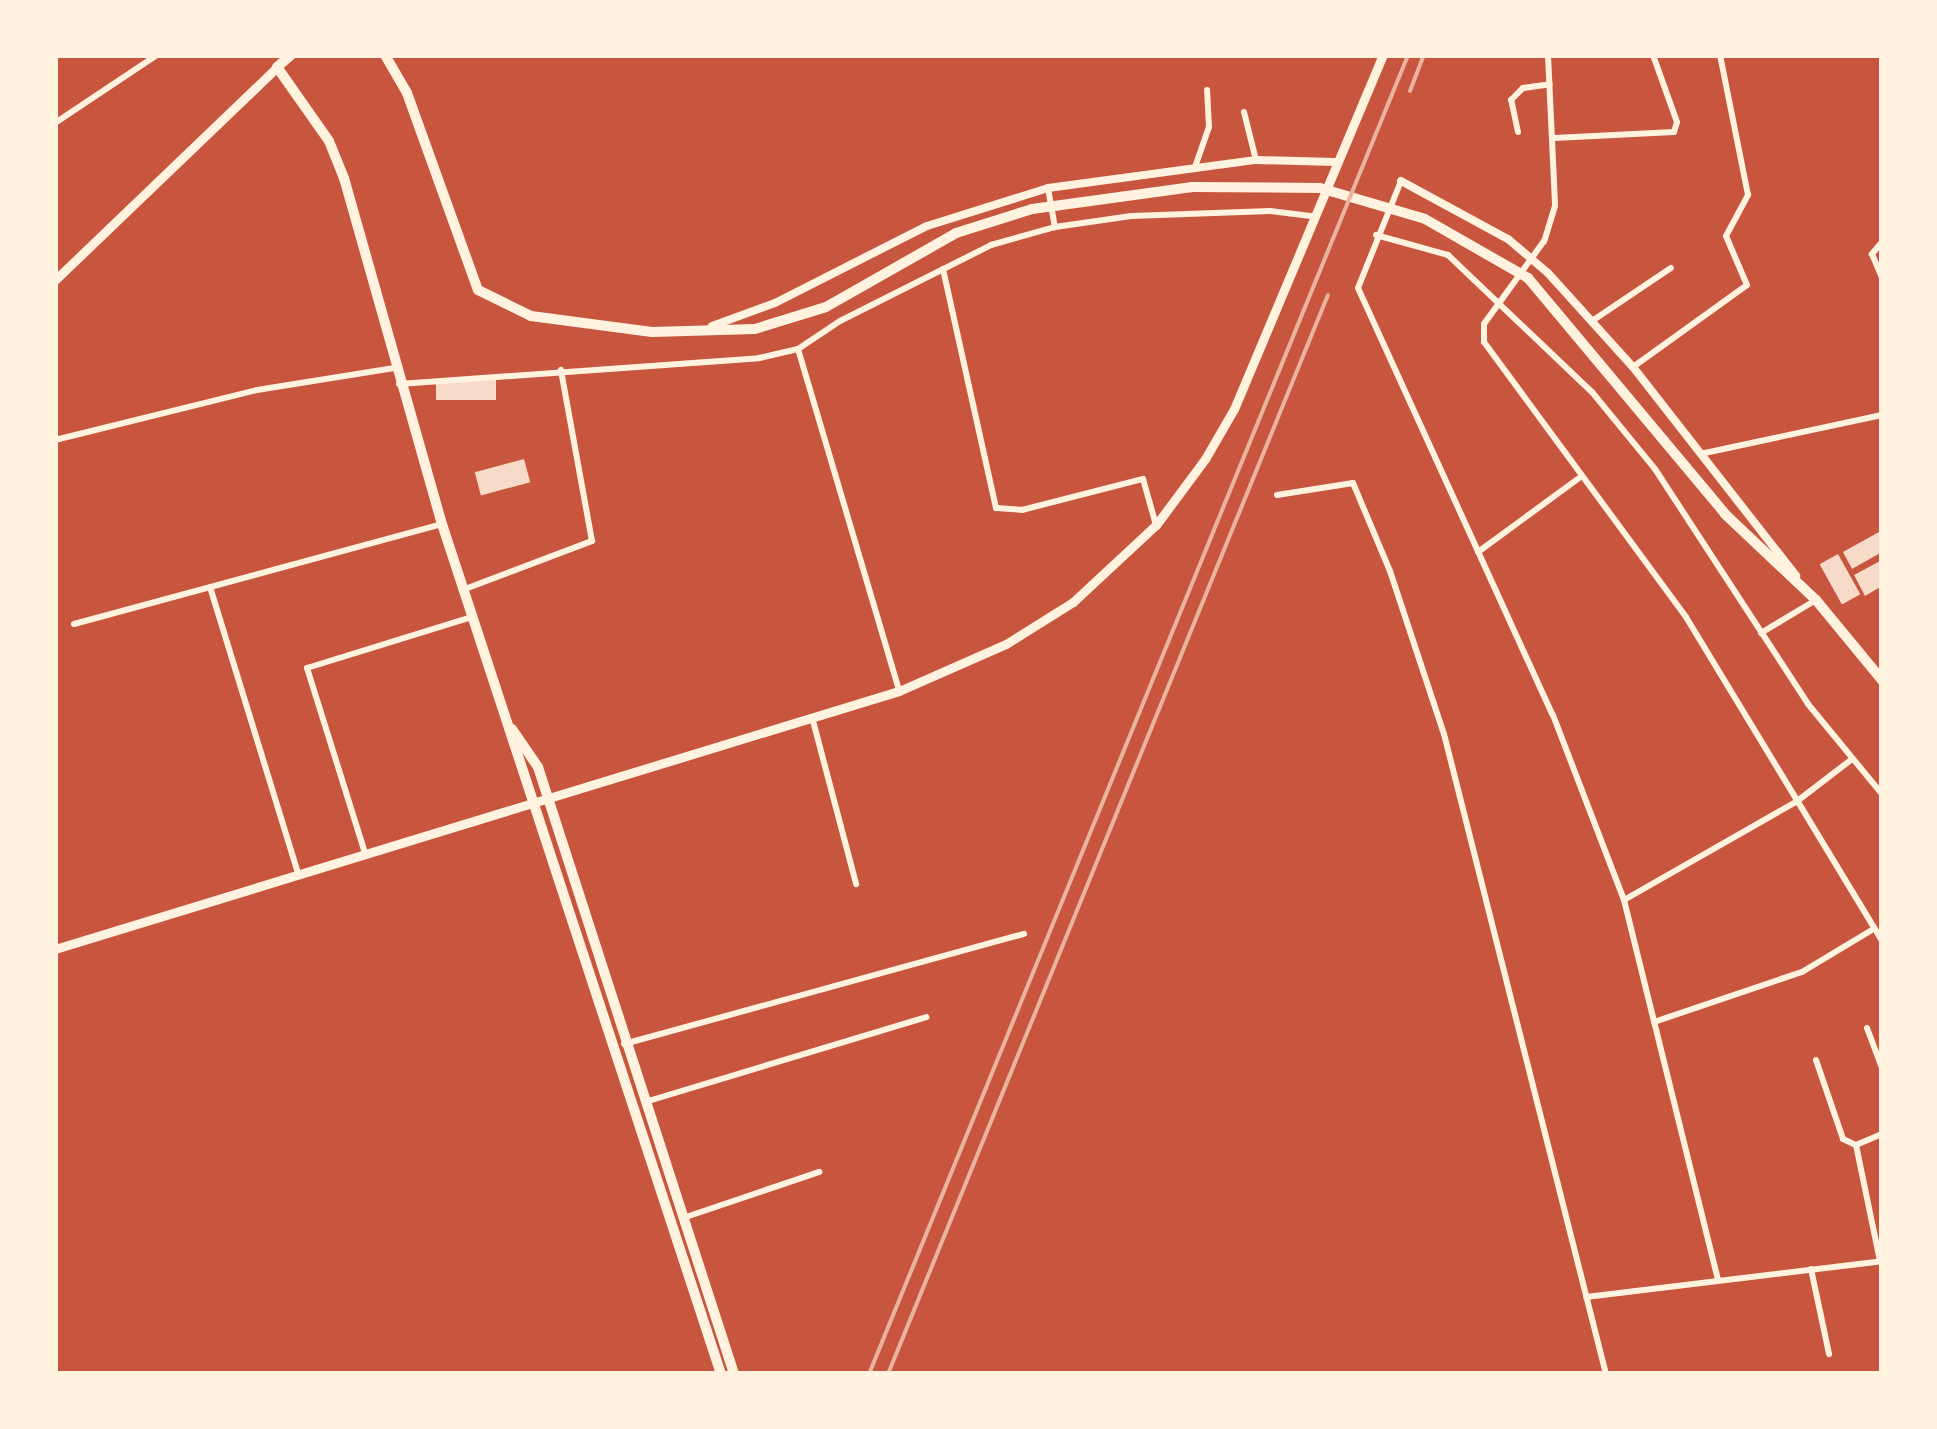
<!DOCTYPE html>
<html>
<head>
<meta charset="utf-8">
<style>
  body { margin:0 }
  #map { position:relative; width:1937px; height:1429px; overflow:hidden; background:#c8553d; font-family:"Titillium Web",sans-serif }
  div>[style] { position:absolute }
  .building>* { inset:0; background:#f7dbc8; transform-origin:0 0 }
  .minor>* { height:6px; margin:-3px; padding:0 3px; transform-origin:3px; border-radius:3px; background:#fff3e0 }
  .tertiary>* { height:8px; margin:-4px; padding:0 4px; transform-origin:4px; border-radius:4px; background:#fff3e0 }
  .secondary>* { height:9px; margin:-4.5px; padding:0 4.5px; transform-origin:4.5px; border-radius:4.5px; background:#fff3e0 }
  .primary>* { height:10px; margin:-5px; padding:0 5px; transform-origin:5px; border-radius:5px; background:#fff3e0 }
  .rail>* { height:4px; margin:-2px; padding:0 2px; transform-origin:2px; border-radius:2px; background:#e9b49f }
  span { translate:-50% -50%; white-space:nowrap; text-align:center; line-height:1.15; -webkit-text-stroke:10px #fff3e0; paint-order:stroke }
  .frame { position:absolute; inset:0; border:58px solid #fff3e0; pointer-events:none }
</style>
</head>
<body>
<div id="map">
  <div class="building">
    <i style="left:496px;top:379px;width:21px;height:60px;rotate:90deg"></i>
    <i style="left:524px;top:459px;width:24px;height:51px;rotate:75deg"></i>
    <i style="clip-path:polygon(1879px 532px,1882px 552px,1852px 569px,1843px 552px)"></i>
    <i style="left:1838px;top:554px;width:46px;height:21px;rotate:61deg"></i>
    <i style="clip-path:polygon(1882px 560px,1882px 586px,1865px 596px,1854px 575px)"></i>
  </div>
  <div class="minor">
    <i style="left:1548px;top:55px;width:151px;rotate:87.3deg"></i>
    <i style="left:1555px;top:206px;width:37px;rotate:107deg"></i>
    <i style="left:1544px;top:241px;width:102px;rotate:125.9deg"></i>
    <i style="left:1484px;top:324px;width:18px;rotate:90deg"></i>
    <i style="left:1484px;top:342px;width:341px;rotate:53.7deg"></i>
    <i style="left:1686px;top:617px;width:378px;rotate:58.8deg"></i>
    <i style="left:1244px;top:112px;width:49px;rotate:76deg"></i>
    <i style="left:55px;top:123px;width:123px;rotate:-33.7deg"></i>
    <i style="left:1518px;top:132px;width:33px;rotate:-102deg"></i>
    <i style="left:1511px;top:100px;width:17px;rotate:-45deg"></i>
    <i style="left:1523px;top:88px;width:27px;rotate:-8deg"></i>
    <i style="left:1554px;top:138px;width:120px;rotate:-2.9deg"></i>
    <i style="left:1674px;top:132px;width:10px;rotate:-73deg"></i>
    <i style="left:1677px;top:122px;width:71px;rotate:-109.7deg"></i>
    <i style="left:1195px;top:167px;width:42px;rotate:-70.7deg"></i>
    <i style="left:1209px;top:127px;width:37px;rotate:-93deg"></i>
    <i style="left:1401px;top:181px;width:115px;rotate:111.9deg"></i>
    <i style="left:1358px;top:288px;width:469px;rotate:65.5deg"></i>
    <i style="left:1553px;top:715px;width:198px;rotate:69deg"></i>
    <i style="left:1624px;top:900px;width:391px;rotate:76.1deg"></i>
    <i style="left:1048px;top:188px;width:40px;rotate:80deg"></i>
    <i style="left:1376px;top:235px;width:75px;rotate:15.5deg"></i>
    <i style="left:1448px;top:255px;width:199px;rotate:43.6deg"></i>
    <i style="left:1592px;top:392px;width:99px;rotate:50.7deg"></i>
    <i style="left:1655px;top:469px;width:280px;rotate:56.9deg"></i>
    <i style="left:1808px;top:704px;width:117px;rotate:50.6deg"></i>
    <i style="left:1882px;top:242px;width:16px;rotate:130deg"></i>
    <i style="left:1872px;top:254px;width:25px;rotate:67deg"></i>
    <i style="left:943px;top:269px;width:245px;rotate:77.5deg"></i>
    <i style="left:996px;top:508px;width:26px;rotate:4deg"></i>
    <i style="left:1022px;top:510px;width:125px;rotate:-14.4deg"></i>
    <i style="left:1143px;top:479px;width:48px;rotate:74.2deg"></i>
    <i style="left:1592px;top:321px;width:95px;rotate:-33.9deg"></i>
    <i style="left:798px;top:349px;width:357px;rotate:73.5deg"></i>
    <i style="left:1633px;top:367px;width:140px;rotate:-35.7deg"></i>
    <i style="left:1747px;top:285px;width:53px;rotate:-113.2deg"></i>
    <i style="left:1726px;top:236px;width:47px;rotate:-61.8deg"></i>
    <i style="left:1748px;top:195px;width:143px;rotate:-101.3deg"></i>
    <i style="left:399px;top:384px;width:361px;rotate:-4.1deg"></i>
    <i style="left:759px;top:358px;width:40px;rotate:-13deg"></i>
    <i style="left:798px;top:349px;width:50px;rotate:-33.7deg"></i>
    <i style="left:840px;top:321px;width:169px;rotate:-26.7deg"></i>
    <i style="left:991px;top:245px;width:66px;rotate:-15.7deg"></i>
    <i style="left:1055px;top:227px;width:77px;rotate:-8.2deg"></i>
    <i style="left:1131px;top:216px;width:139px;rotate:-2.1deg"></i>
    <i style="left:1270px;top:211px;width:41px;rotate:7deg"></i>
    <i style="left:55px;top:440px;width:208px;rotate:-13.9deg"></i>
    <i style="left:257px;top:390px;width:139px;rotate:-9.1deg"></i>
    <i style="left:1700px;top:454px;width:186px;rotate:-12.1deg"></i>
    <i style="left:1277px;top:495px;width:77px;rotate:-9deg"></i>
    <i style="left:1353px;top:483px;width:95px;rotate:67.2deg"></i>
    <i style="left:1390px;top:571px;width:172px;rotate:71.7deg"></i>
    <i style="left:1444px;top:734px;width:660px;rotate:75.8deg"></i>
    <i style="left:1478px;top:552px;width:125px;rotate:-36.2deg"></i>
    <i style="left:210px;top:587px;width:299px;rotate:72.9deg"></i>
    <i style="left:465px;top:589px;width:136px;rotate:-20.7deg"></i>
    <i style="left:592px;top:541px;width:174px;rotate:-100.3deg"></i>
    <i style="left:74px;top:624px;width:381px;rotate:-15.2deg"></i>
    <i style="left:1761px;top:633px;width:64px;rotate:-31deg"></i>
    <i style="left:812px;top:717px;width:173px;rotate:75.2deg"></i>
    <i style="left:365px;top:853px;width:194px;rotate:-107.4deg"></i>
    <i style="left:307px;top:668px;width:173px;rotate:-17.2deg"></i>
    <i style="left:1624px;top:900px;width:198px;rotate:-29.7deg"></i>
    <i style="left:1796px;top:802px;width:71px;rotate:-37.5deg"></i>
    <i style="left:1654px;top:1022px;width:156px;rotate:-18.7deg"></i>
    <i style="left:1802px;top:972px;width:82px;rotate:-31deg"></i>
    <i style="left:1867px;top:1028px;width:43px;rotate:69.4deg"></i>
    <i style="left:624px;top:1044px;width:415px;rotate:-15.4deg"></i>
    <i style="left:1816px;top:1060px;width:83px;rotate:71.1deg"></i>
    <i style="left:1843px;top:1139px;width:14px;rotate:25deg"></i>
    <i style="left:1856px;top:1145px;width:28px;rotate:-23deg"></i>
    <i style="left:645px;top:1102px;width:294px;rotate:-16.8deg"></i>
    <i style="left:1856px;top:1145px;width:118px;rotate:78.3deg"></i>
    <i style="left:683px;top:1218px;width:144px;rotate:-18.7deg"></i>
    <i style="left:1811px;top:1269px;width:87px;rotate:78deg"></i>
    <i style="left:1586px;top:1297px;width:298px;rotate:-6.9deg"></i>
  </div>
  <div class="tertiary">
    <i style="left:1401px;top:181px;width:122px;rotate:28.5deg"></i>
    <i style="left:1508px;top:239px;width:52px;rotate:40.4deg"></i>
    <i style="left:1548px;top:273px;width:127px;rotate:47.9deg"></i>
    <i style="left:1633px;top:367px;width:265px;rotate:52deg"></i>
    <i style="left:712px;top:326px;width:67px;rotate:-20.1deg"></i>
    <i style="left:775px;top:303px;width:170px;rotate:-26.9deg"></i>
    <i style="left:927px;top:226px;width:127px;rotate:-17.4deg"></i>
    <i style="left:1048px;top:188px;width:210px;rotate:-7.7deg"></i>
    <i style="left:1256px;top:160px;width:79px;rotate:1.5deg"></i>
  </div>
  <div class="secondary">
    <i style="left:55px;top:280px;width:308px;rotate:-43.8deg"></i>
    <i style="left:55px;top:949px;width:883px;rotate:-17deg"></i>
    <i style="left:899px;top:691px;width:117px;rotate:-23.7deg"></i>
    <i style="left:1006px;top:644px;width:79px;rotate:-32.1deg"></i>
    <i style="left:1073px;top:602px;width:113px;rotate:-42.9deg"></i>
    <i style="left:1156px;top:525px;width:82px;rotate:-53.4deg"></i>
    <i style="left:1205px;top:459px;width:58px;rotate:-59.9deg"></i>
    <i style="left:1234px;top:409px;width:384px;rotate:-67.2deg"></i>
  </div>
  <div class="primary">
    <i style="left:291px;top:55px;width:18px;rotate:139deg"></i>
    <i style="left:277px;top:67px;width:90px;rotate:54.9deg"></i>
    <i style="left:329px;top:141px;width:40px;rotate:68deg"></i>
    <i style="left:344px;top:178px;width:360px;rotate:74.2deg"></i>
    <i style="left:442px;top:524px;width:895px;rotate:71.83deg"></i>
    <i style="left:385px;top:55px;width:44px;rotate:59.9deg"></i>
    <i style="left:407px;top:93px;width:209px;rotate:70.2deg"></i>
    <i style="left:478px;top:290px;width:59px;rotate:26.1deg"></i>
    <i style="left:531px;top:316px;width:122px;rotate:7.5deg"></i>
    <i style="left:652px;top:332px;width:103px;rotate:-1.7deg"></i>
    <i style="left:755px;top:329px;width:74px;rotate:-17.2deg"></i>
    <i style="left:826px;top:307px;width:150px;rotate:-29.6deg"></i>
    <i style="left:956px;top:233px;width:80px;rotate:-17.5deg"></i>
    <i style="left:1032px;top:209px;width:162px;rotate:-7.8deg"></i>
    <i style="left:1192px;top:187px;width:128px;rotate:0.4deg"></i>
    <i style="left:1320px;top:188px;width:109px;rotate:16.4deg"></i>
    <i style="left:1425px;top:219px;width:119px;rotate:29.8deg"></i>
    <i style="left:1528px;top:278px;width:307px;rotate:50.1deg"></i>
    <i style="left:1725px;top:514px;width:125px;rotate:43.4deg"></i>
    <i style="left:1816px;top:600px;width:104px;rotate:50.5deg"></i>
    <i style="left:512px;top:729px;width:46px;rotate:55.6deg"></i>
    <i style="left:538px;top:767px;width:638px;rotate:72.1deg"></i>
  </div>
  <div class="rail">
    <i style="left:1410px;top:91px;width:39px;rotate:-69deg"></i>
    <i style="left:869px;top:1374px;width:1425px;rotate:-67.77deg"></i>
    <i style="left:888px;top:1374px;width:1165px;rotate:-67.82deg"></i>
  </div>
  <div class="frame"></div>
</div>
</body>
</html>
